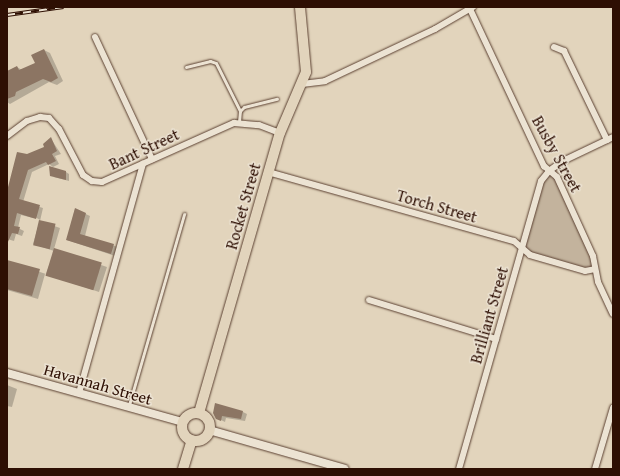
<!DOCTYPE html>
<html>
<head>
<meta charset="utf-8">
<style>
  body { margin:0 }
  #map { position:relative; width:620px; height:476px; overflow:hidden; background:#e2d4bc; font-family:"Gentium Book Plus",serif }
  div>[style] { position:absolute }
  .green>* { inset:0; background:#c3b39d }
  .shadow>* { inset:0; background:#0003 }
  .building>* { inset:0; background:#8c7563; transform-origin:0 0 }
  .roads { filter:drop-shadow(0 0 1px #5b4031) drop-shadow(0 0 1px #5b4031) }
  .service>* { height:3px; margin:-1.5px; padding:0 1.5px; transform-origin:1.5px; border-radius:1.5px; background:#ece3d3 }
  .minor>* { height:6px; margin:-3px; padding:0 3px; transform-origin:3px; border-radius:3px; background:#ece3d3 }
  .tertiary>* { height:8px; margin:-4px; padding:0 4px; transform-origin:4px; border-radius:4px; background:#ece3d3 }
  .primary>* { height:10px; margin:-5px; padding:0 5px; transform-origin:5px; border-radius:5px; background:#e2d4bc }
  .primary>.ring { margin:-5px; padding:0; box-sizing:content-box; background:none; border:10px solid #e2d4bc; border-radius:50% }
  .rail>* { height:4px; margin-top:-2px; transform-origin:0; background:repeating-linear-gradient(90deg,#ece3d3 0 8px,#2e0f03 0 16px); box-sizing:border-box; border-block:1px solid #2e0f03 }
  span { translate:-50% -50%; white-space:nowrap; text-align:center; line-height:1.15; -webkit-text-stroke:3px #ece3d3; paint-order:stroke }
  .street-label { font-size:16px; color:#2e0f03 }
  .frame { position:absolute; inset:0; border:8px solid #2e0f03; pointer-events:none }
</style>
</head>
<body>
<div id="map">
  <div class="green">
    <i style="clip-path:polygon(549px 171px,557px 177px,595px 269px,585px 271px,530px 255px,522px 248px,539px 187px)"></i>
  </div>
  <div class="shadow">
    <i style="clip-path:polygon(44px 50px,50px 53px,63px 81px,57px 85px,49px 82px,10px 104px,7px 102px,7px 72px,17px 67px,22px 70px,36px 63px)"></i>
    <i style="clip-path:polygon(51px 139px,61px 154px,55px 156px,59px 164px,53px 167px,49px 164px,32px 172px,23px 202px,43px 208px,40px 221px,60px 228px,54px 249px,107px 267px,99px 292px,45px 274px,38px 299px,7px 290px,7px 261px,46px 274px,54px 251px,33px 244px,40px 220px,32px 215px,33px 218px,21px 215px,18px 228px,24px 231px,22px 236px,16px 234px,14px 241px,7px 239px,7px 194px,27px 155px,46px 147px)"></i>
    <i style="clip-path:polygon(66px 172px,69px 174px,69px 181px,54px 177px)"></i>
    <i style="clip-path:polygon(75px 209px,90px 216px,85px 236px,118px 247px,115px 256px,67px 240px)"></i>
    <i style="clip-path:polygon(7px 385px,17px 389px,12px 407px,7px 406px)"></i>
    <i style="clip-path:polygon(216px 404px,243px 412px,247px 414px,245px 421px,226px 418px,225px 422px,221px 420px)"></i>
  </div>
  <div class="building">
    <i style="clip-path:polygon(44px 49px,58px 78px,51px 82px,43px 79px,16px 92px,15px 96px,7px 99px,7px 71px,17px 66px,19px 70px,35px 63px,31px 55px)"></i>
    <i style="clip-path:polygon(51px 137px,57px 151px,52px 154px,56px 161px,48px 165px,46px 162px,28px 170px,19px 199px,40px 205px,36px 219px,17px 213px,14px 226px,20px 227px,18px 234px,12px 233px,7px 244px,7px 191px,17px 152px,27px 154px,44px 147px,43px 144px)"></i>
    <i style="clip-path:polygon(49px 166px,66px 171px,66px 180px,50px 176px)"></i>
    <i style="clip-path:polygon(75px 208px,86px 213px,80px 234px,114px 244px,111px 254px,66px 240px)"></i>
    <i style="left:39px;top:220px;width:17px;height:26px;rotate:13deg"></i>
    <i style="left:54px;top:248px;width:50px;height:29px;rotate:17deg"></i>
    <i style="clip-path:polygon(7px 260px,40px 269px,32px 296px,7px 289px)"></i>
    <i style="clip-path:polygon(215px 403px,243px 411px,241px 419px,222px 416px,221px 421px,216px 419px,213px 413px)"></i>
  </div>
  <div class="roads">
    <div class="service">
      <i style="left:186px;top:67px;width:25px;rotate:-14deg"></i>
      <i style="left:210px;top:61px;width:6px;rotate:18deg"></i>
      <i style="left:216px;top:63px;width:54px;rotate:63.4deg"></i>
      <i style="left:239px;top:122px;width:11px;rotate:-85deg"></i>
      <i style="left:240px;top:111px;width:6px;rotate:-45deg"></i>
      <i style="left:244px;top:107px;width:34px;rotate:-14deg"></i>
      <i style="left:129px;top:405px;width:199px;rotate:-73.9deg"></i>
    </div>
    <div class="minor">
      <i style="left:470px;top:9px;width:174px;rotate:64.8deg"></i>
      <i style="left:544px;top:166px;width:17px;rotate:40deg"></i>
      <i style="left:557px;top:177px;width:87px;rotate:65.5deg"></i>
      <i style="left:593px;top:256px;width:26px;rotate:79deg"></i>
      <i style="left:598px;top:282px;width:35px;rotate:65deg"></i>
      <i style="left:95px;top:37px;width:135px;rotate:65deg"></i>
      <i style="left:554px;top:47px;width:11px;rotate:22deg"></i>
      <i style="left:564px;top:51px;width:99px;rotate:64.2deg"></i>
      <i style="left:302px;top:84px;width:23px;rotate:-7deg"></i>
      <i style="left:325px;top:81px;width:122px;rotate:-25.3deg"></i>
      <i style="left:435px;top:29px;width:44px;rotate:-30.1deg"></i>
      <i style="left:7px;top:136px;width:25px;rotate:-37deg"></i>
      <i style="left:27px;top:121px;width:14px;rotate:-17deg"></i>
      <i style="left:40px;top:117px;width:9px;rotate:6deg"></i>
      <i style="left:49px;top:118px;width:15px;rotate:48deg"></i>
      <i style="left:59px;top:129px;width:52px;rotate:62.4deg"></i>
      <i style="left:83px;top:175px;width:11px;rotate:34deg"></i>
      <i style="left:92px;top:181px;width:10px;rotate:6deg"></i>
      <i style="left:102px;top:182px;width:145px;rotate:-24.1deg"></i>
      <i style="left:234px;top:123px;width:25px;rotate:5deg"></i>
      <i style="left:259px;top:125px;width:22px;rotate:21deg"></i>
      <i style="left:268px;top:172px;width:255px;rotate:15.7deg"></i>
      <i style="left:514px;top:241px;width:21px;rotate:41deg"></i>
      <i style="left:530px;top:255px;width:57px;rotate:16.2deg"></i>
      <i style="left:585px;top:271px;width:10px;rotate:-11deg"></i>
      <i style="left:369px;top:300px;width:133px;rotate:17.1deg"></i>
      <i style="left:79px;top:393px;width:238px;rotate:-74.4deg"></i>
      <i style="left:459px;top:469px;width:299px;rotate:-74.1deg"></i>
      <i style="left:541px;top:181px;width:13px;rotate:-51deg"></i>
      <i style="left:549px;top:171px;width:17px;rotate:-36deg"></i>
      <i style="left:563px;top:161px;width:55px;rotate:-25.6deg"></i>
      <i style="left:595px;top:469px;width:64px;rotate:-73.6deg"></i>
    </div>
    <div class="tertiary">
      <i style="left:7px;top:373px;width:182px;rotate:15.6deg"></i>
      <i style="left:209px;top:430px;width:141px;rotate:16deg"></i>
    </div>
    <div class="primary">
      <i style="left:199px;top:413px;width:291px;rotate:-73.9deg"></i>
      <i style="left:280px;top:133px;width:66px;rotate:-66.9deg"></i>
      <i style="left:306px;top:72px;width:65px;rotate:-95.3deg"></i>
      <i class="ring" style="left:182px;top:413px;width:18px;height:18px"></i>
      <i style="left:183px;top:469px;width:30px;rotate:-73deg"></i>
    </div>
  </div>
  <div class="rail">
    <i style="left:7px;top:15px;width:57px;rotate:-8.1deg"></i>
  </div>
  <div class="street-label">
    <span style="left:144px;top:149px;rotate:-25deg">Bant Street</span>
    <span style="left:557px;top:154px;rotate:61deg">Busby Street</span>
    <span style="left:243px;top:206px;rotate:-74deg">Rocket Street</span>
    <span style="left:437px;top:206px;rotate:16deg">Torch Street</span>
    <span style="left:489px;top:315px;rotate:-74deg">Brilliant Street</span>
    <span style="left:98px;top:384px;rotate:16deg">Havannah Street</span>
  </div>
  <div class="frame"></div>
</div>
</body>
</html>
